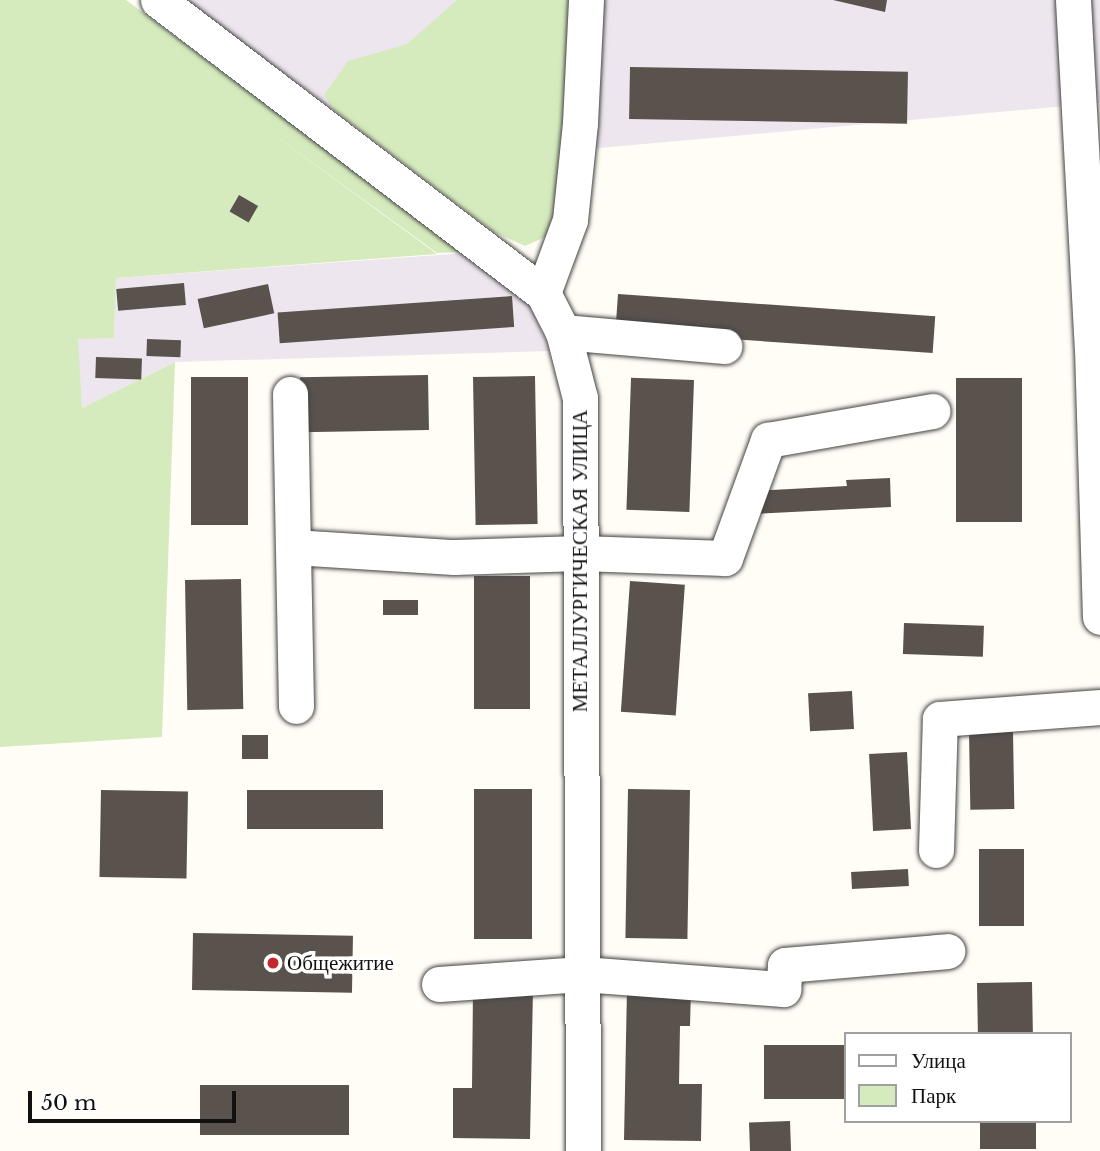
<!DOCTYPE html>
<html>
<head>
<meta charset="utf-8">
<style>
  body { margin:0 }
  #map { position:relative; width:1100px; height:1151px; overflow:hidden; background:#fffdf5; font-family:"Libre Baskerville",serif }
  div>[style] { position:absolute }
  .industrial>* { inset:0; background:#eee6ef }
  .green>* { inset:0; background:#d5ebbd }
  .building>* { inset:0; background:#5a524d; transform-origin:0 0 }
  .roads { filter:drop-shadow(0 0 2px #444) drop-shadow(0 0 2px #444) }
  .minor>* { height:35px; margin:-17.5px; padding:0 17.5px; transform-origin:17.5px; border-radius:17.5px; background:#fff }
  .dots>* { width:19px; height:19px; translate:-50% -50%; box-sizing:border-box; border:4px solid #fff; border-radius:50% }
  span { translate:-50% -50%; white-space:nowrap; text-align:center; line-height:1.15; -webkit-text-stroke:7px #fff; paint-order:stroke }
  .street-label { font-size:21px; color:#111 }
  .poi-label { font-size:21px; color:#111 }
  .left { translate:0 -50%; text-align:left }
  .legend { position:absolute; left:844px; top:1032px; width:228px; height:91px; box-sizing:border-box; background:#fff; border:2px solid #a0a0a0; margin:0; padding:9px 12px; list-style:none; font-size:21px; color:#111 }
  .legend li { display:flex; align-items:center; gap:14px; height:35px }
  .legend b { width:35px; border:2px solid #a0a0a0 }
  .scale { position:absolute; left:28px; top:1091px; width:208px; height:32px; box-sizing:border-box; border:4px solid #111; border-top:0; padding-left:9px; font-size:21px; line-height:24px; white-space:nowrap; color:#111; -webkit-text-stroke:5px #fff; paint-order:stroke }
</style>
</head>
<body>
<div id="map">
  <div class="industrial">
    <i style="clip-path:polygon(183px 0,464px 0,334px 110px)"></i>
    <i style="clip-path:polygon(577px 0,1100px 0,1100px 103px,566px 151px)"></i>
    <i style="clip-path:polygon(466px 253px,529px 302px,550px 351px,175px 362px,82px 408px,77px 338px,114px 338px,116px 278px)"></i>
  </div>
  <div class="green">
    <i style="clip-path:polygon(0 0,126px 0,464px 252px,437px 253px,244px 113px,437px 254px,116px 278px,114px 338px,78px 339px,82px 408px,175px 362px,162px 737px,0 747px)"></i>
    <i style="clip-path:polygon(457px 0,576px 0,566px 201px,545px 237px,525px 246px,494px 232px,334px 110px,324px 95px,348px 61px,407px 44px)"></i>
  </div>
  <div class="building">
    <i style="clip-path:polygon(833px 0,887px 0,885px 12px)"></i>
    <i style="left:630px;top:67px;width:278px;height:52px;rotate:1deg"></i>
    <i style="left:239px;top:195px;width:22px;height:19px;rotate:30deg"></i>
    <i style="left:184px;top:283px;width:22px;height:68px;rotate:85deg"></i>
    <i style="left:268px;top:284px;width:30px;height:72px;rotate:78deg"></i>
    <i style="left:618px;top:294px;width:318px;height:37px;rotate:4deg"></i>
    <i style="left:512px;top:296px;width:31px;height:235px;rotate:86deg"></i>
    <i style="left:147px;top:339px;width:34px;height:17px;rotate:2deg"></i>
    <i style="left:96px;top:357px;width:46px;height:21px;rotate:2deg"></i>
    <i style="left:428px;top:375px;width:55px;height:128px;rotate:89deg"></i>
    <i style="left:535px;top:376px;width:148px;height:62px;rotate:89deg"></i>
    <i style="left:191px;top:377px;width:57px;height:148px"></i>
    <i style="left:1022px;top:378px;width:144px;height:66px;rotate:90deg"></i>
    <i style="left:694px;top:380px;width:132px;height:63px;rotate:92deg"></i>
    <i style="clip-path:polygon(890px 478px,891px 507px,752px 514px,750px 491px,847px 486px,846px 480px)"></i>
    <i style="left:474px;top:576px;width:56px;height:133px"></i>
    <i style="left:241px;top:579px;width:130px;height:56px;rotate:89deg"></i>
    <i style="left:630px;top:581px;width:55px;height:131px;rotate:4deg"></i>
    <i style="left:383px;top:600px;width:35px;height:15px"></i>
    <i style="left:904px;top:623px;width:80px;height:31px;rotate:2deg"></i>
    <i style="left:852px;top:691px;width:38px;height:44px;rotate:87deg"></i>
    <i style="left:1013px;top:732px;width:77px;height:44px;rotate:89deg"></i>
    <i style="left:242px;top:735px;width:26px;height:24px"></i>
    <i style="left:907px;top:752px;width:77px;height:38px;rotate:87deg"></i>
    <i style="left:474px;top:789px;width:58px;height:150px"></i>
    <i style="left:101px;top:790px;width:87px;height:87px;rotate:1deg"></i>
    <i style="left:247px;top:790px;width:136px;height:39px"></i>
    <i style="left:690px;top:790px;width:149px;height:62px;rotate:91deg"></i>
    <i style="left:979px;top:849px;width:45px;height:77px"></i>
    <i style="left:908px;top:869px;width:17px;height:57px;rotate:87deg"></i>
    <i style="left:193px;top:933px;width:160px;height:57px;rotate:1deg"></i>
    <i style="left:1032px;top:982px;width:52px;height:55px;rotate:89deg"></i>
    <i style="clip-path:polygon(627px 988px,691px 989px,690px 1026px,680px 1026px,679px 1084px,702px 1084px,701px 1141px,624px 1140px)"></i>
    <i style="clip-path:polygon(473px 989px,533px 990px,530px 1139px,453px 1138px,453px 1088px,472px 1088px)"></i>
    <i style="left:846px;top:1045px;width:54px;height:82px;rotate:90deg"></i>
    <i style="left:200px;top:1085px;width:149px;height:50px"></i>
    <i style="left:790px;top:1121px;width:30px;height:41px;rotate:88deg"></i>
    <i style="left:980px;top:1121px;width:56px;height:28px"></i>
  </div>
  <div class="roads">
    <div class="minor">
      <i style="left:158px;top:0;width:484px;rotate:37.3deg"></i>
      <i style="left:543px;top:293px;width:44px;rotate:62.9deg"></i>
      <i style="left:563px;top:332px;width:68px;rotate:75.6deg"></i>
      <i style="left:580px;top:398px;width:753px;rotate:89.77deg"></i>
      <i style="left:1073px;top:0;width:349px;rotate:86.9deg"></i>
      <i style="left:1092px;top:348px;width:269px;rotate:88.3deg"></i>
      <i style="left:543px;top:293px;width:78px;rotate:-69.7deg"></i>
      <i style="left:570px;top:220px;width:98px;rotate:-84.1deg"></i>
      <i style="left:580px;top:123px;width:123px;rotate:-87.2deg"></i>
      <i style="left:563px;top:332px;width:162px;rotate:5deg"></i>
      <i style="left:290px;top:394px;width:312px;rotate:88.9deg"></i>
      <i style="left:293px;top:547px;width:161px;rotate:3.6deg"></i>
      <i style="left:454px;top:557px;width:126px;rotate:-1.8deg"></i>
      <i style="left:580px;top:553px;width:145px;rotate:2deg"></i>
      <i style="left:725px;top:558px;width:126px;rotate:-70deg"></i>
      <i style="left:768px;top:440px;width:167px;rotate:-10deg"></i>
      <i style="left:936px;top:850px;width:131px;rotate:-88.3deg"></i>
      <i style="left:940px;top:719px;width:160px;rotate:-4.3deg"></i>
      <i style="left:439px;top:984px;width:143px;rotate:-4deg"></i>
      <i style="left:582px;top:974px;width:202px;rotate:4.3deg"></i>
      <i style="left:783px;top:989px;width:24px;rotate:-85deg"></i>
      <i style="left:785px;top:965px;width:163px;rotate:-4.9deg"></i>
    </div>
  </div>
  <div class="dots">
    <i style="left:273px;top:963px;background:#c4262e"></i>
  </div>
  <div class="street-label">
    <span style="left:580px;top:561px;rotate:-90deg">МЕТАЛЛУРГИЧЕСКАЯ УЛИЦА</span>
  </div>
  <div class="poi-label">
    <span class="left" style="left:287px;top:963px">Общежитие</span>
  </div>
  <ul class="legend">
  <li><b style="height:9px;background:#fff"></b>Улица</li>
  <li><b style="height:19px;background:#d5ebbd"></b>Парк</li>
  </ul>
  <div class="scale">50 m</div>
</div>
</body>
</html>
